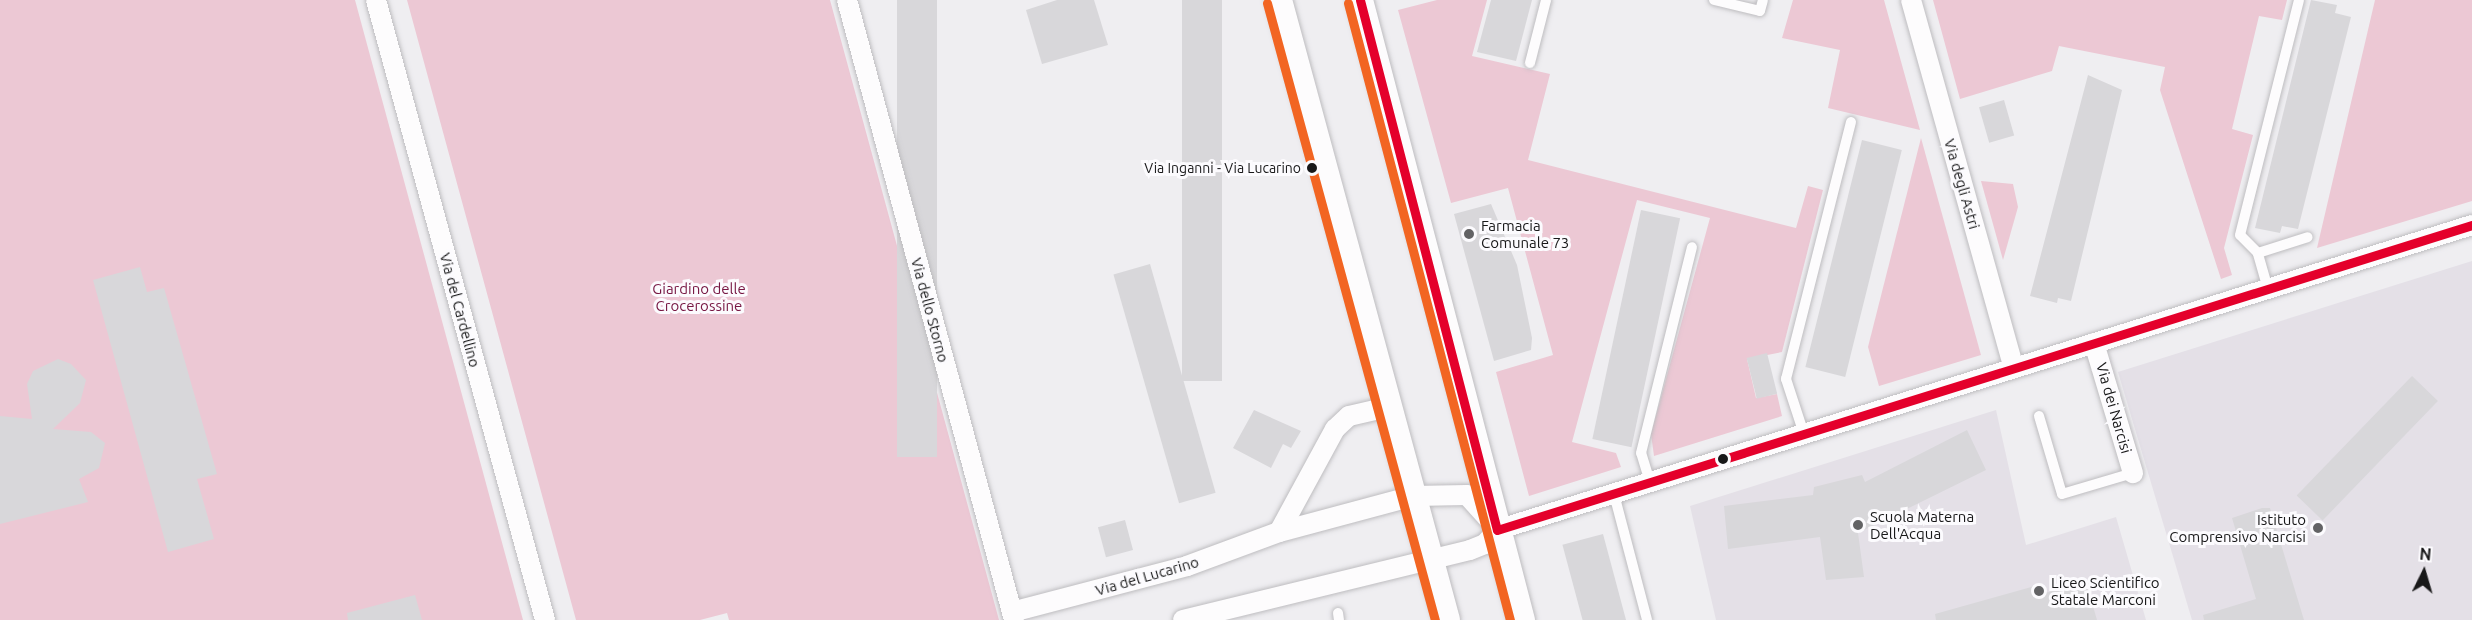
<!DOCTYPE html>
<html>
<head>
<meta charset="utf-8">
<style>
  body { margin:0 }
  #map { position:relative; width:2472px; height:620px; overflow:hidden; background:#efeef1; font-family:Ubuntu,sans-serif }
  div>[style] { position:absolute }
  .built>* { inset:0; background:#e4e0e7 }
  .green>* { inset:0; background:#ecc8d4 }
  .building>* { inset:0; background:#d8d7da; transform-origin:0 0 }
  .roads { filter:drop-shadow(0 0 2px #bebdc0) drop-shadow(0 0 2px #bebdc0) }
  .service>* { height:10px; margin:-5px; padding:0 5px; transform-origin:5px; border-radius:5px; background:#fdfcfd }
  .minor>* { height:20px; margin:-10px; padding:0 10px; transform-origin:10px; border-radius:10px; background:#fdfcfd }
  .tertiary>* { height:26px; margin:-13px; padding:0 13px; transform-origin:13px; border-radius:13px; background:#fdfcfd }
  .bus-1>* { height:9px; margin:-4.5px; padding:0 4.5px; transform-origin:4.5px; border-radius:4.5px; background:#e4002b }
  .bus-2>* { height:9px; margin:-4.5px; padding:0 4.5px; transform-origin:4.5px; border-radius:4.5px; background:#f26522 }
  .dots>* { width:16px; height:16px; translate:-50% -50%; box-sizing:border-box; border:3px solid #fcfbfe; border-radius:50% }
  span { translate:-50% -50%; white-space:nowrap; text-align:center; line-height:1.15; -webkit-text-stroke:6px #fcfbfe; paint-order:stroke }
  .bus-label { font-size:14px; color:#181819 }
  .right { translate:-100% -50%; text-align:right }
  .street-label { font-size:15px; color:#181819 }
  .poi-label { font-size:15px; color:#181819 }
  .left { translate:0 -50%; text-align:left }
  .park-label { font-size:15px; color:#771743 }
  .north { position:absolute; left:2394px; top:542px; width:60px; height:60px; -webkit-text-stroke:4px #fcfbfe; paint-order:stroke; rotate:5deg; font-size:16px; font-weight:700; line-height:24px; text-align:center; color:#181819 }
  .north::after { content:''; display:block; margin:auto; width:21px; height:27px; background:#181819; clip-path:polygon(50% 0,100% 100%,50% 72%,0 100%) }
</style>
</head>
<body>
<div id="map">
  <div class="built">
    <i style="clip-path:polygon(2472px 261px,2472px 620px,2192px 620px,2118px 372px)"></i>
    <i style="clip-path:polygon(1996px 410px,2026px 545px,2116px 517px,2146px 620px,1716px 620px,1690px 506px)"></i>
  </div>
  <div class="green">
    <i style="clip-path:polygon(0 0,355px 0,523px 620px,0 620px)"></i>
    <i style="clip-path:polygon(407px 0,830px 0,999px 620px,729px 620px,727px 613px,700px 620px,576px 620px)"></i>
    <i style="clip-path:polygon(1437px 0,1487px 0,1472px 56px,1550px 74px,1528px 160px,1796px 228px,1808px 186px,1823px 190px,1782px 352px,1747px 359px,1756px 398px,1777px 394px,1782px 416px,1654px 456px,1651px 434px,1710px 218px,1637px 200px,1572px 442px,1616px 453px,1621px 467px,1529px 496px,1496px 372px,1553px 355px,1508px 188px,1451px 203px,1398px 10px)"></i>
    <i style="clip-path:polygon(1793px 0,1884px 0,1920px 130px,1828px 108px,1840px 50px,1782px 38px)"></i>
    <i style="clip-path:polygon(1933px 0,2287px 0,2282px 20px,2259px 16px,2232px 129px,2253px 135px,2224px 248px,2232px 275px,2221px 279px,2160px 90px,2165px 67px,2059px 46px,2052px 71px,1960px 99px)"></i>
    <i style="clip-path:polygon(2375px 0,2472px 0,2472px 201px,2317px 248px)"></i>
    <i style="clip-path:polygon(1921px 138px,1981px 355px,1879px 386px,1868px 347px)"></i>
    <i style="clip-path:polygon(1981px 181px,2013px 184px,2018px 207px,2003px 260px)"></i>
  </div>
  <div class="building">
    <i style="left:897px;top:0;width:40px;height:457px"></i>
    <i style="clip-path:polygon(1057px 0,1094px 0,1108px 45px,1042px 64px,1026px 10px)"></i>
    <i style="left:1182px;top:0;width:40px;height:381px"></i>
    <i style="clip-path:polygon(1491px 0,1532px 0,1516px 61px,1477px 52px)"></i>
    <i style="clip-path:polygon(2311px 0,2337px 5px,2335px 13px,2351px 17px,2298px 229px,2282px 226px,2280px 233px,2255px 228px)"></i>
    <i style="clip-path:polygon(2088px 75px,2122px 90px,2071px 301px,2058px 298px,2057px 303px,2030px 296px)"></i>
    <i style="left:2004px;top:100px;width:37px;height:26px;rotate:74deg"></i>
    <i style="left:1862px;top:140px;width:41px;height:234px;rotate:14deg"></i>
    <i style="clip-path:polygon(1491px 204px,1517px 265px,1532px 338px,1531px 350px,1494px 361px,1454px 214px)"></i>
    <i style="left:1641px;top:210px;width:40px;height:234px;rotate:12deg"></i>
    <i style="left:1150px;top:264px;width:238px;height:38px;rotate:74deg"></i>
    <i style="clip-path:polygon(140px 267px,147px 292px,164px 288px,217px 474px,197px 479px,214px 539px,168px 552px,93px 280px)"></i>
    <i style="left:1767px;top:353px;width:42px;height:21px;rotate:76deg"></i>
    <i style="clip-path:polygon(58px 359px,71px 364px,86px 380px,80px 403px,53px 429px,91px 432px,105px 443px,99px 468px,79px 479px,88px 502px,0 524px,0 416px,32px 419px,27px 384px,33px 371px)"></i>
    <i style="left:2412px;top:376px;width:36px;height:166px;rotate:44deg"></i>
    <i style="clip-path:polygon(1254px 410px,1301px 431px,1291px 448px,1283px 444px,1271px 468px,1233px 448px)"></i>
    <i style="clip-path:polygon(1967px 430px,1986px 470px,1858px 533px,1864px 577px,1826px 580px,1820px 537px,1728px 549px,1724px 506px,1813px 495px,1814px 487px,1862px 475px,1865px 482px)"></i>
    <i style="clip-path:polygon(2262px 508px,2270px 508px,2304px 620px,2204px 620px,2203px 615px,2256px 599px,2232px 518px)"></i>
    <i style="left:1125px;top:520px;width:31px;height:28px;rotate:75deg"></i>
    <i style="left:1603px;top:534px;width:89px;height:42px;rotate:75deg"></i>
    <i style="clip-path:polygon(2086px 582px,2097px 620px,1936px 620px,1935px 614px,2042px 584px,2045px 593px)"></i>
    <i style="clip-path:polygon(415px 595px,422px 620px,348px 620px,347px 613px)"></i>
  </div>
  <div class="roads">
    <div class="service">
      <i style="left:1714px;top:0;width:47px;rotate:13.4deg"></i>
      <i style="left:1760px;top:11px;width:11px;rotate:-75deg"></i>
      <i style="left:1530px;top:63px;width:65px;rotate:-75.7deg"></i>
      <i style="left:2258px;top:253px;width:52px;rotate:-17.7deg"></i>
      <i style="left:2268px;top:289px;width:37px;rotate:-106deg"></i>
      <i style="left:2258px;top:253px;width:25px;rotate:-135deg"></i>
      <i style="left:2240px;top:235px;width:242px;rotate:-75.9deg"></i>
      <i style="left:2039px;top:416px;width:81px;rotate:73.6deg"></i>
      <i style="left:2062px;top:494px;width:74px;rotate:-16.5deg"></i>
      <i style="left:1804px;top:434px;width:58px;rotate:-108.1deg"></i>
      <i style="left:1786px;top:379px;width:265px;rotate:-75.8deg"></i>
      <i style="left:1650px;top:482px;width:30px;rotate:-107deg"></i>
      <i style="left:1641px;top:453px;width:212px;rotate:-76.1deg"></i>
      <i style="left:1614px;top:494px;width:130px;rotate:75.3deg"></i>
      <i style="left:1338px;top:613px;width:7px;rotate:82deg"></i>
    </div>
    <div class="minor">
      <i style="left:376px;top:0;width:643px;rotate:74.75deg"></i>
      <i style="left:847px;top:0;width:642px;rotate:74.92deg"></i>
      <i style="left:1911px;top:0;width:382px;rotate:74.4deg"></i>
      <i style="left:2094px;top:343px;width:136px;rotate:73.3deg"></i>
      <i style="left:1497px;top:530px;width:1022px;rotate:-17.37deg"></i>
      <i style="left:1279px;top:532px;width:117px;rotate:-61.5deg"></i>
      <i style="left:1335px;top:429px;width:19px;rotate:-43deg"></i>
      <i style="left:1349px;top:416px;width:40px;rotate:-13deg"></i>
      <i style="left:1012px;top:612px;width:181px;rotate:-14.7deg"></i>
      <i style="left:1187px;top:566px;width:98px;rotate:-20.3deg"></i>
      <i style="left:1279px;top:532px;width:139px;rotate:-15deg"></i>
      <i style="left:1413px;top:496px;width:54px;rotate:-1.1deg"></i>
      <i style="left:1467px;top:495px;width:38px;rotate:48deg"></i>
      <i style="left:1183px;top:620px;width:295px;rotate:-13.7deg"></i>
      <i style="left:1470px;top:550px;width:16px;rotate:-22deg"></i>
      <i style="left:1485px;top:544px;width:18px;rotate:-49deg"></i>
    </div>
    <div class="tertiary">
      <i style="left:1279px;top:0;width:642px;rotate:74.84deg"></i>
      <i style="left:1360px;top:0;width:641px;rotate:75.36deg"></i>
    </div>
  </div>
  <div class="bus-1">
    <i style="left:1360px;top:0;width:547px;rotate:75.51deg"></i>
    <i style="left:1497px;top:530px;width:1022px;rotate:-17.37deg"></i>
  </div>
  <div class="bus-2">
    <i style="left:1267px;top:3px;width:639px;rotate:74.77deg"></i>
    <i style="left:1348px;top:3px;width:638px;rotate:75.29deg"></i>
  </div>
  <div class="dots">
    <i style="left:1312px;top:168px;background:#181819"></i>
    <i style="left:1469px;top:234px;background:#636365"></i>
    <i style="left:1723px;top:459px;background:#181819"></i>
    <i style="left:1858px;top:525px;background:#636365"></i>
    <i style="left:2318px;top:528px;background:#636365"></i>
    <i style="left:2039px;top:591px;background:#636365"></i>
  </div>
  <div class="bus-label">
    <span class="right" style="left:1301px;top:168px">Via Inganni - Via Lucarino</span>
  </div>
  <div class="street-label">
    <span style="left:1962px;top:184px;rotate:74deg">Via degli Astri</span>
    <span style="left:460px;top:310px;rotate:75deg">Via del Cardellino</span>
    <span style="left:930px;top:310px;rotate:75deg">Via dello Storno</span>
    <span style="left:2114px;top:408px;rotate:74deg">Via dei Narcisi</span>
    <span style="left:1147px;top:576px;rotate:-16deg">Via del Lucarino</span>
  </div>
  <div class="poi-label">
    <span class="left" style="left:1481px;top:234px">Farmacia<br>Comunale 73</span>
    <span class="left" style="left:1870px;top:525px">Scuola Materna<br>Dell'Acqua</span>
    <span class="right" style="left:2306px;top:528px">Istituto<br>Comprensivo Narcisi</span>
    <span class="left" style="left:2051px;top:591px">Liceo Scientifico<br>Statale Marconi</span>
  </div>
  <div class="park-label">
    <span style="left:699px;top:297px">Giardino delle<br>Crocerossine</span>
  </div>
  <div class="north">N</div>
</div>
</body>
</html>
